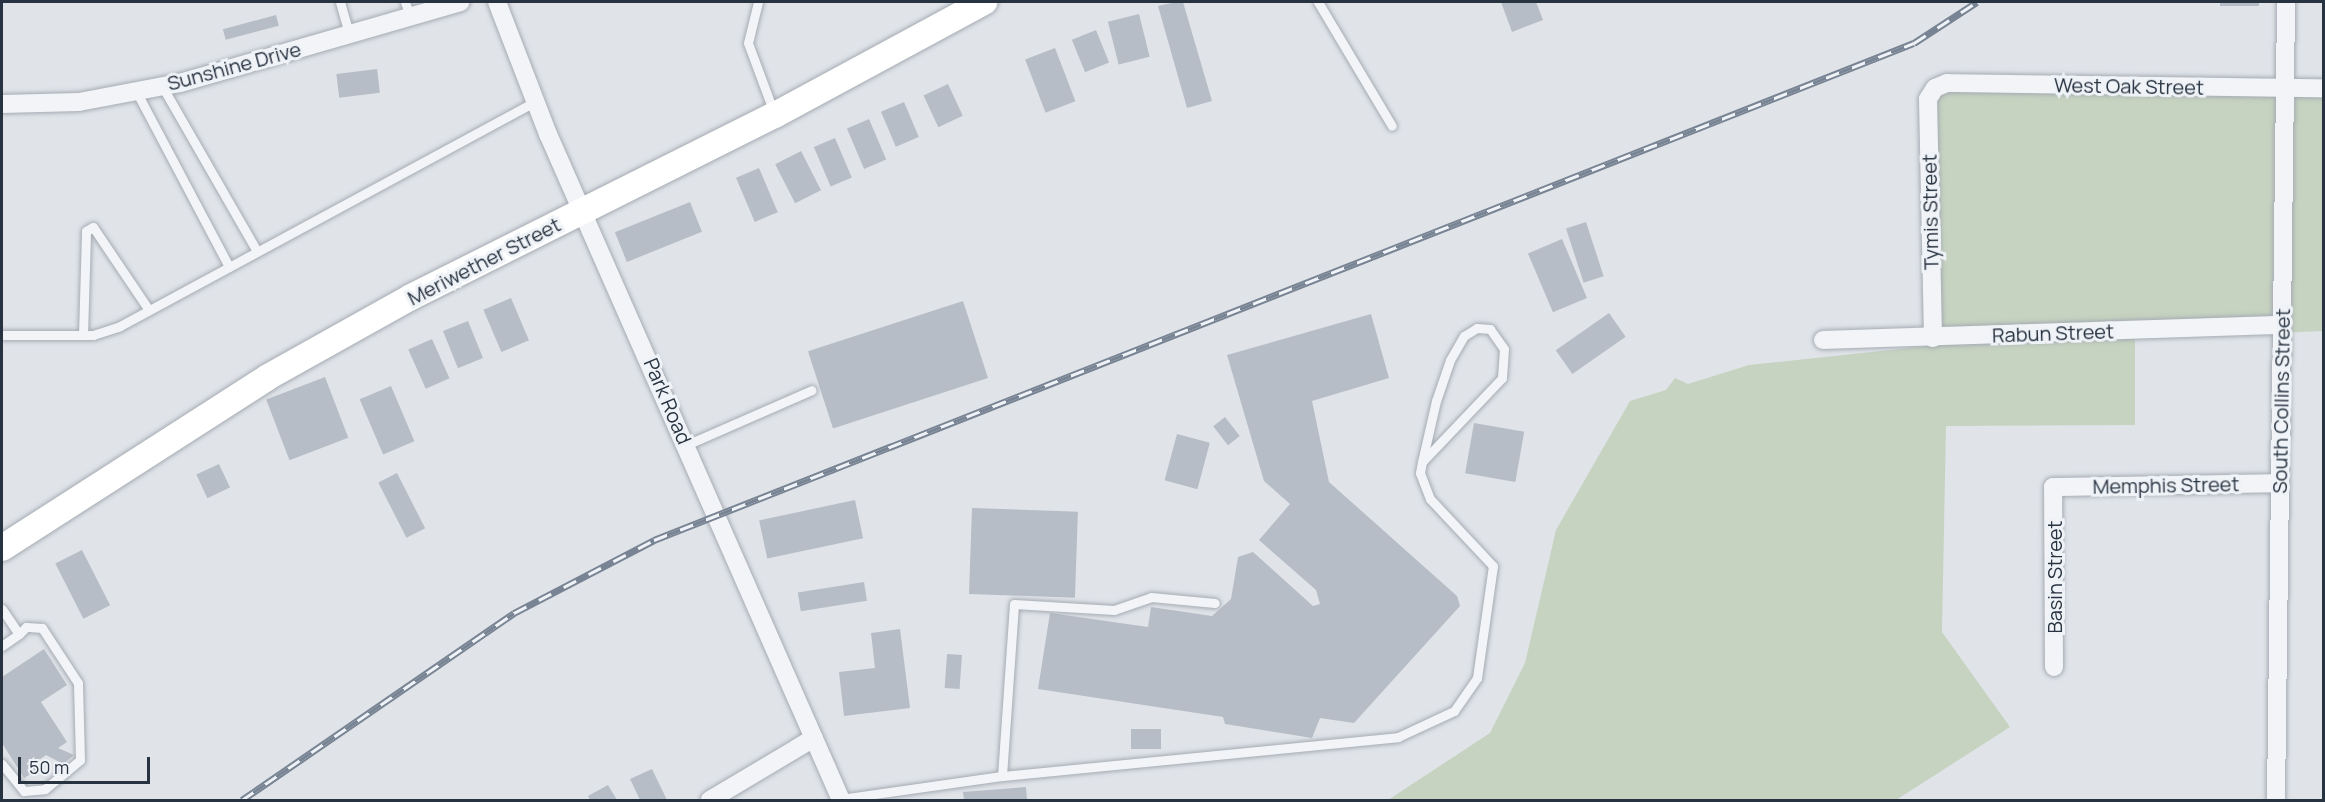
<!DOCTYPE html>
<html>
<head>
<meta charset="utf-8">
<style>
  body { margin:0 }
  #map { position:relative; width:2325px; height:802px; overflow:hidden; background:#e0e4e9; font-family:Manrope,sans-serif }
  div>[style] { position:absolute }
  .green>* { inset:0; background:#c6d3c0 }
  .building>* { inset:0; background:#b7bdc6; transform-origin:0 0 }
  .roads { filter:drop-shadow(0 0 2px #a5abb3) drop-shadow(0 0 2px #a5abb3) }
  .lane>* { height:9px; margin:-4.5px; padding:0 4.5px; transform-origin:4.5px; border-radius:4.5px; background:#f2f4f7 }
  .street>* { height:18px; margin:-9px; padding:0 9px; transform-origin:9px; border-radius:9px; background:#f2f4f7 }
  .secondary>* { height:26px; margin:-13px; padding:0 13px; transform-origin:13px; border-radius:13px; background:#fff }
  .rail>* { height:7px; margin-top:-3.5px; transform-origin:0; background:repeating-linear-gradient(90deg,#eff3f7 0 14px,#788493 0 28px); box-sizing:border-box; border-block:2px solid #788493 }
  span { translate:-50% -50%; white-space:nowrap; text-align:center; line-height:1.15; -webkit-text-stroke:6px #eff3f7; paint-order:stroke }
  .street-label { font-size:20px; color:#283341 }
  .frame { position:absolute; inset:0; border:3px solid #283341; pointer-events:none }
  .scale { position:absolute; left:18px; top:757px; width:132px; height:27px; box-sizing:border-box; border:3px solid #283341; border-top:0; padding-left:8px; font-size:18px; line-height:21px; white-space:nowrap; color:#283341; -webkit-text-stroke:4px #eff3f7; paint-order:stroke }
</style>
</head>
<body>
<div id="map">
  <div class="green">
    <i style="clip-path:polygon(1935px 87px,2323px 88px,2323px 331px,2135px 339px,2135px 425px,1946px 426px,1942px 632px,2010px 727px,1896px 800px,1388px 800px,1490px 733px,1525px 663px,1556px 530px,1630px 401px,1666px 390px,1675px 378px,1688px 384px,1749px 365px,1937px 345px)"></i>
  </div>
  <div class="building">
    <i style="clip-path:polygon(1176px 2px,1183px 2px,1212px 101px,1187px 108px,1158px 6px)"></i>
    <i style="clip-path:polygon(1501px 2px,1536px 2px,1543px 20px,1512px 32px)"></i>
    <i style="left:2220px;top:2px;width:39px;height:4px"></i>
    <i style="left:1139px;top:14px;width:44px;height:32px;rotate:76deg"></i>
    <i style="left:276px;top:15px;width:11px;height:55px;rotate:75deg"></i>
    <i style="left:1096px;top:30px;width:35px;height:26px;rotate:68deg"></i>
    <i style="left:1055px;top:48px;width:57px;height:32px;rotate:69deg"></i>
    <i style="left:377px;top:69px;width:24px;height:41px;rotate:83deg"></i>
    <i style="left:948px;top:84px;width:35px;height:27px;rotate:65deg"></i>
    <i style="left:904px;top:102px;width:38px;height:25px;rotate:67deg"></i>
    <i style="left:869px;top:119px;width:44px;height:24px;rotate:67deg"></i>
    <i style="left:835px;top:138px;width:43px;height:23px;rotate:67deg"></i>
    <i style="left:801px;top:151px;width:44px;height:29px;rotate:63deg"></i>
    <i style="left:759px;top:168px;width:48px;height:25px;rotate:67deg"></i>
    <i style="left:690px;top:202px;width:32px;height:81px;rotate:68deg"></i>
    <i style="left:1586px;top:222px;width:57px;height:21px;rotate:72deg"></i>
    <i style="left:1562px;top:239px;width:64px;height:37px;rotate:67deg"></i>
    <i style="left:511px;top:298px;width:46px;height:30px;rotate:67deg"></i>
    <i style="left:963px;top:301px;width:81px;height:163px;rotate:72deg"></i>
    <i style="left:1609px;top:313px;width:29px;height:65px;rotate:55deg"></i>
    <i style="clip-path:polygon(1371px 314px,1389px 378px,1312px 401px,1329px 482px,1457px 596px,1460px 606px,1354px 723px,1320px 718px,1312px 738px,1225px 724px,1223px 717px,1038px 689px,1050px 613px,1148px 627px,1151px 607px,1212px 616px,1231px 599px,1238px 557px,1253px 552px,1313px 606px,1320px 604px,1316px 590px,1259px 540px,1290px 504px,1264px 481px,1227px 355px)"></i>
    <i style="left:468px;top:321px;width:40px;height:27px;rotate:68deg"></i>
    <i style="left:432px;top:339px;width:43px;height:26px;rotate:66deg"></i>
    <i style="left:325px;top:377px;width:65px;height:63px;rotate:69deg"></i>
    <i style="left:391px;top:386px;width:60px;height:34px;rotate:67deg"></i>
    <i style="left:1225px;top:417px;width:24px;height:15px;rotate:52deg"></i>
    <i style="left:1474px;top:423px;width:51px;height:51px;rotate:10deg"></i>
    <i style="left:1177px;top:434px;width:34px;height:48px;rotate:15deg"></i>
    <i style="left:219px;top:464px;width:26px;height:25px;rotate:65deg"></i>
    <i style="left:397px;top:473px;width:62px;height:21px;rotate:63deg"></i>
    <i style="left:855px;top:500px;width:39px;height:98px;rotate:78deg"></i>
    <i style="left:972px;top:508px;width:106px;height:86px;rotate:2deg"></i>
    <i style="left:82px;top:550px;width:62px;height:30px;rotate:63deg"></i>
    <i style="left:864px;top:582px;width:19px;height:67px;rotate:81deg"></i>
    <i style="clip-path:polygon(900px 629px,910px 708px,844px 716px,839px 672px,875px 668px,871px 633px)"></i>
    <i style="clip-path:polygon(44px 649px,67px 685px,41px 702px,67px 742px,58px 748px,74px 755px,63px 764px,46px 755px,36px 762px,40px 768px,24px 778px,2px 743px,2px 677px)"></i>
    <i style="left:947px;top:654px;width:15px;height:34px;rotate:4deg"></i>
    <i style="left:1131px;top:729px;width:30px;height:20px"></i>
    <i style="clip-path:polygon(652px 769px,667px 800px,640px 800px,630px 779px)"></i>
    <i style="clip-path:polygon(608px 785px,617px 800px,590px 800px,588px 796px)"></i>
    <i style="clip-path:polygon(1026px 787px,1027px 799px,964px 800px,963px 792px)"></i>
  </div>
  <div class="roads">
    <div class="lane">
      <i style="left:340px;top:2px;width:33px;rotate:74deg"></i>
      <i style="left:405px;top:2px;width:15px;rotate:70deg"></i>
      <i style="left:758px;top:2px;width:42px;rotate:103.7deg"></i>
      <i style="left:748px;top:43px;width:75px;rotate:69.6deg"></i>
      <i style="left:1318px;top:2px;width:144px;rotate:59.2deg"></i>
      <i style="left:162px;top:86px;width:190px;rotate:60.1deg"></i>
      <i style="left:136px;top:91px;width:199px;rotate:62.1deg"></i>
      <i style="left:2px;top:335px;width:91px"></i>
      <i style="left:93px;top:335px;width:28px;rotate:-18deg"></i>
      <i style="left:120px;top:326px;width:471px;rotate:-28.4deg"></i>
      <i style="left:83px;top:335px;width:104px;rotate:-88.3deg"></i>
      <i style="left:86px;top:231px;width:8px;rotate:-30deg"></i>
      <i style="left:93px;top:227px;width:100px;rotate:56deg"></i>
      <i style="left:686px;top:445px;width:137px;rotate:-23.6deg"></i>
      <i style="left:2px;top:609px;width:30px;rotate:56deg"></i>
      <i style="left:19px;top:634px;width:21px;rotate:145deg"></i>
      <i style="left:2px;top:764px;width:35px;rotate:51deg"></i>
      <i style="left:24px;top:791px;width:21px;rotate:-5deg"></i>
      <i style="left:45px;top:789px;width:45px;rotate:-39.6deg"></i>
      <i style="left:80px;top:760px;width:77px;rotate:-91.5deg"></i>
      <i style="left:78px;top:683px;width:66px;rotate:-123.2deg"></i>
      <i style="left:42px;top:628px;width:16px;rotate:-176deg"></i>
      <i style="left:26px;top:627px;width:10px;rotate:135deg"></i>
      <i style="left:1002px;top:776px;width:398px;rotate:-5.6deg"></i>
      <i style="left:1398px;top:737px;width:62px;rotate:-24.9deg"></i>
      <i style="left:1454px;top:711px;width:40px;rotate:-55.1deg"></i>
      <i style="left:1477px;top:678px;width:113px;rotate:-81.9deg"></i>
      <i style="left:1493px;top:566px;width:92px;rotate:-133.2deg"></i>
      <i style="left:1430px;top:499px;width:28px;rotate:-111deg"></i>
      <i style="left:1420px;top:473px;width:11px;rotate:-80deg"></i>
      <i style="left:1422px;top:462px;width:63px;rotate:-77.1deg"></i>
      <i style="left:1436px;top:401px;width:43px;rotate:-71.1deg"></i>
      <i style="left:1450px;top:360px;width:28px;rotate:-60deg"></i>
      <i style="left:1464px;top:336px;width:15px;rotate:-32deg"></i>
      <i style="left:1477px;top:328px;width:13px;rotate:4deg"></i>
      <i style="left:1490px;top:329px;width:24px;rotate:55deg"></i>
      <i style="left:1504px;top:349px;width:29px;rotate:94deg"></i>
      <i style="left:1502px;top:378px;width:116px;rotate:133.6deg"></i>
      <i style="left:840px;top:799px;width:164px;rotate:-8.1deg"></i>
      <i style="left:1002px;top:776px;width:172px;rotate:-86deg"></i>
      <i style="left:1014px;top:604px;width:100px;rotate:3.4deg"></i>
      <i style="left:1114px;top:610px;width:39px;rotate:-19deg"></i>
      <i style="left:1151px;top:597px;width:64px;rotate:5.4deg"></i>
    </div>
    <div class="street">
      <i style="left:497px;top:2px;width:142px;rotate:68.9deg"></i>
      <i style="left:548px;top:134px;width:728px;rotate:66.25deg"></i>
      <i style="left:2px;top:104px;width:77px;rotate:-1.5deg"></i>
      <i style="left:79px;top:102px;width:103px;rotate:-10.7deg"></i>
      <i style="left:180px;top:83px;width:292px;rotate:-16.1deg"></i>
      <i style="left:1933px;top:338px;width:239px;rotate:-91.2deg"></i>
      <i style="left:1928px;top:99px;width:13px;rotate:-58deg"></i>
      <i style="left:1935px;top:88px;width:13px;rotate:-23deg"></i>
      <i style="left:1947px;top:83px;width:377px;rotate:0.8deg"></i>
      <i style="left:1823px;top:340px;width:459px;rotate:-1.9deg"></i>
      <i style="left:2054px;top:667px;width:180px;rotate:-90.3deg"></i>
      <i style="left:2053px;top:487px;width:226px;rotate:-1deg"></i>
      <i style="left:710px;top:800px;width:121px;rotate:-30.8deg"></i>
      <i style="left:2276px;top:800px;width:798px;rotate:-89.28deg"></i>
    </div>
    <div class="secondary">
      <i style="left:2px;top:548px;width:316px;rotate:-32.7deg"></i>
      <i style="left:268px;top:377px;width:164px;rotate:-29.2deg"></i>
      <i style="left:411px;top:297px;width:407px;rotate:-26.6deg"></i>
      <i style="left:775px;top:115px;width:238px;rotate:-28.4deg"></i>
    </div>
  </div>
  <div class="rail">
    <i style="left:242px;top:800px;width:330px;rotate:-34.5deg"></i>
    <i style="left:514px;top:613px;width:158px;rotate:-27.5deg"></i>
    <i style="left:654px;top:540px;width:1354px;rotate:-21.53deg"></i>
    <i style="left:1914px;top:43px;width:75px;rotate:-33.1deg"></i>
  </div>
  <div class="street-label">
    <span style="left:234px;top:66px;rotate:-15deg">Sunshine Drive</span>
    <span style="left:2129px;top:86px;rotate:1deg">West Oak Street</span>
    <span style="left:1930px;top:212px;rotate:-91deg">Tymis Street</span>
    <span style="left:484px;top:261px;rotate:-27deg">Meriwether Street</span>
    <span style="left:2053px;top:333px;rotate:-2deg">Rabun Street</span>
    <span style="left:668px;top:401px;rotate:67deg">Park Road</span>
    <span style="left:2281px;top:401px;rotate:-89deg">South Collins Street</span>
    <span style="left:2166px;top:485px;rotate:-1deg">Memphis Street</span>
    <span style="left:2054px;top:577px;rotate:-90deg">Basin Street</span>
  </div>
  <div class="frame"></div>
  <div class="scale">50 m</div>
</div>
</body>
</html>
